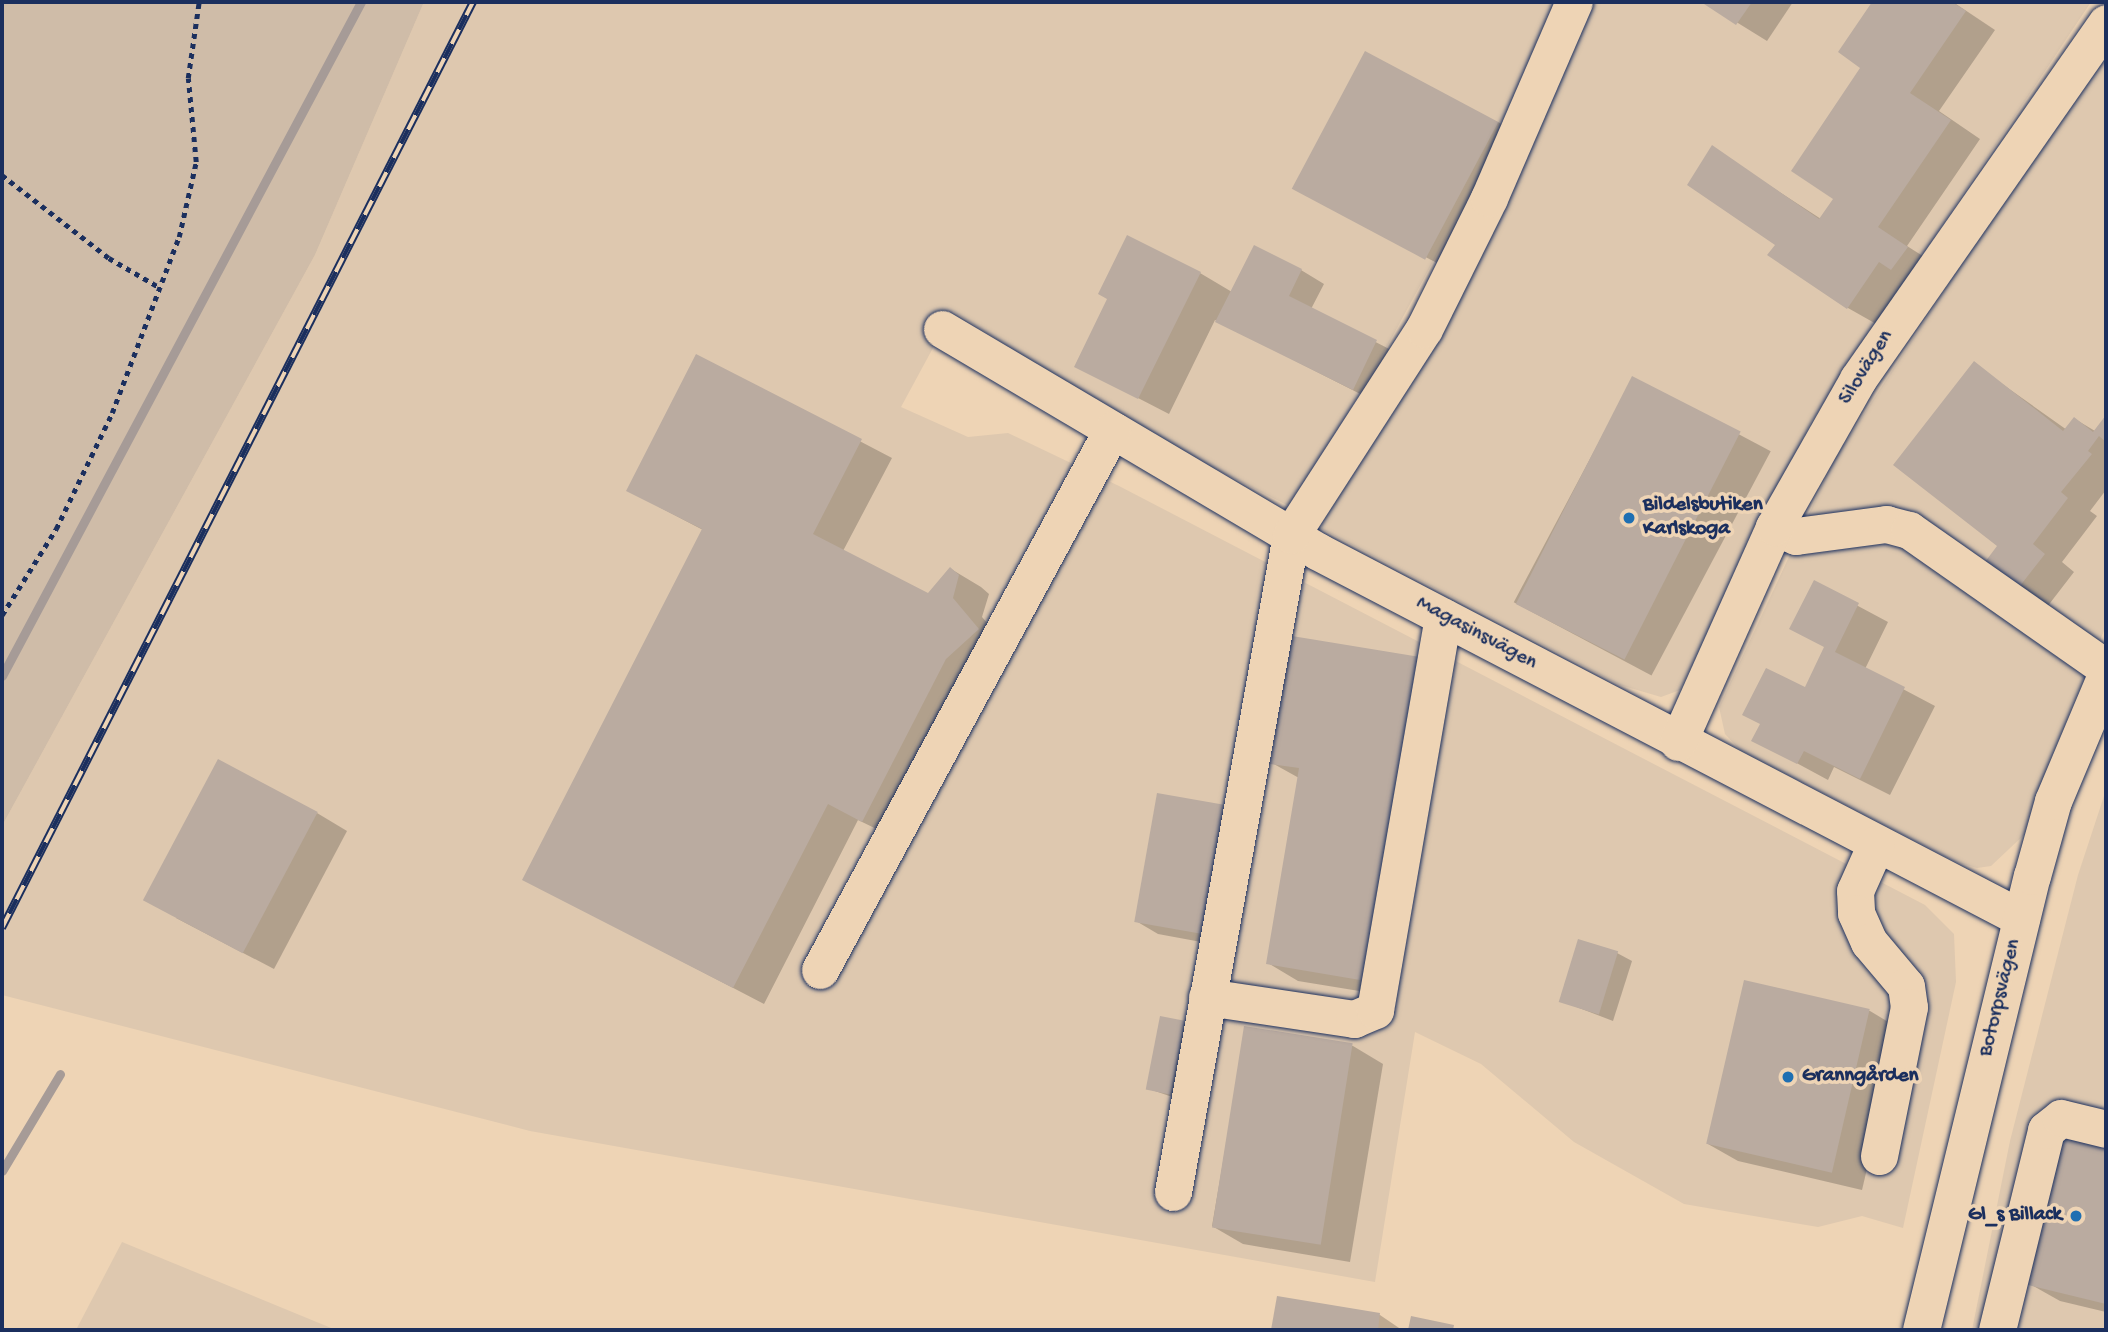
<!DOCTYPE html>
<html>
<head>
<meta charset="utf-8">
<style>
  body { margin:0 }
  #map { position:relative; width:2108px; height:1332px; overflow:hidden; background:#eed4b5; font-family:"Gochi Hand",sans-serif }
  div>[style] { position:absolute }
  .built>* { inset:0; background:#dec8af }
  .green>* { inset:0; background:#cfbca8 }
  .shadow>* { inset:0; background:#0003; transform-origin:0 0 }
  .stream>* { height:9px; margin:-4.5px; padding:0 4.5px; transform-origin:4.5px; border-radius:4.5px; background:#a69b97 }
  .building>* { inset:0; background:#baaba0; transform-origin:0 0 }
  .path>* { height:4.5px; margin-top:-2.25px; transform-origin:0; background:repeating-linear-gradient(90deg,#1b2f5e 0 5px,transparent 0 10px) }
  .roads { filter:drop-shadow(0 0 2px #1b2f5e) drop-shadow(0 0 2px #1b2f5e) }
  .minor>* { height:37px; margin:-18.5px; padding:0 18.5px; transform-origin:18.5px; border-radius:18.5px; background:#eed4b5 }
  .rail>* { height:8px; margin-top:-4px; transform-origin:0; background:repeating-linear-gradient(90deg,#eed4b5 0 16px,#1b2f5e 0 32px); box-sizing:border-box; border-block:2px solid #1b2f5e }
  .dots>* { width:19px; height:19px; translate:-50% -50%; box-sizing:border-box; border:4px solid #eed4b5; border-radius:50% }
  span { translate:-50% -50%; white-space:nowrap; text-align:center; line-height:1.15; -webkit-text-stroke:7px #eed4b5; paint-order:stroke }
  .street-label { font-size:21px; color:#1b2f5e }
  .poi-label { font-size:21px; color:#1b2f5e; font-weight:700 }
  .left { translate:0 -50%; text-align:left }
  .right { translate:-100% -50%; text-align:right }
  .frame { position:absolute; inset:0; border:4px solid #1b2f5e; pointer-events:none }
</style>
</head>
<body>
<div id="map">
  <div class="built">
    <i style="clip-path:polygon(424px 2px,1554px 2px,1510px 120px,1378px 363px,1291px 507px,1134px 428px,953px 311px,901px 407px,968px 437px,1008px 433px,1119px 486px,1925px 905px,1954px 934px,1956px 982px,1903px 1228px,1862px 1216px,1818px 1227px,1684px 1204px,1574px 1142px,1481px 1064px,1415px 1032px,1375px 1282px,530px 1131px,2px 995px,2px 826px,315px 255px)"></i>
    <i style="clip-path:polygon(1595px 2px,2091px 2px,1811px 422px,1680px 690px,1661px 697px,1620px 685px,1322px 529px,1320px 511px)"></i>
    <i style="clip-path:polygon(2106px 56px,2106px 626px,2051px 758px,2026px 833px,1991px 866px,1977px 868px,1956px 862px,1740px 750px,1725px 734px,1719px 707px,1834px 460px,2002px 202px)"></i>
    <i style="clip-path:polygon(2106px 790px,2106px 1330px,1972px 1330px,2010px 1141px,2078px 875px)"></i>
    <i style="clip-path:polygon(122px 1242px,336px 1330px,76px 1330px)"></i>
  </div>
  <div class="green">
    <i style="clip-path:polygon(2px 2px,424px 2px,315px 255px,2px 826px)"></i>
  </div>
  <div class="shadow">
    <i style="clip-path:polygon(1704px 2px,1793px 2px,1767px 41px)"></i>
    <i style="clip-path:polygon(1874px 2px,1953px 2px,1995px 30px,1939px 111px,1980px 139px,1907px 246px,1937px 265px,1878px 325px,1848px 308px,1777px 244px,1712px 148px,1821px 219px,1835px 199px,1863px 67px,1840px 52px)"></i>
    <i style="clip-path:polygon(1498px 122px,1528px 140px,1458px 274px,1326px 205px)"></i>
    <i style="clip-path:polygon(1301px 270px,1324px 284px,1311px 309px,1399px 354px,1376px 402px,1215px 320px,1169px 414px,1076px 366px,1200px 273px,1232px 292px)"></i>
    <i style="clip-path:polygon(697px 356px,892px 458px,843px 551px,928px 595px,951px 569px,981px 587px,989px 594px,982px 617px,1008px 647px,893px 837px,858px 820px,764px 1004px,524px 879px,703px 530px,659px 507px)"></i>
    <i style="clip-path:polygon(1974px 364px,2067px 430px,2075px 419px,2095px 431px,2106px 418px,2106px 490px,2090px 511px,2097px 516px,2062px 562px,2074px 572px,2047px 607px,2016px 590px,2000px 546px)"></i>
    <i style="left:1633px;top:378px;width:156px;height:254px;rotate:28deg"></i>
    <i style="clip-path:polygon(1815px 583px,1888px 622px,1865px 669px,1935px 706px,1890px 795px,1834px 767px,1828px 780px,1754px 740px,1805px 689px,1826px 648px)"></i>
    <i style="clip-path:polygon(1419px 659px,1396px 997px,1298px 981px,1268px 963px,1299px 778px,1272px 763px)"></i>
    <i style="clip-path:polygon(1223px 807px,1223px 946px,1158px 934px,1136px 921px)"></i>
    <i style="clip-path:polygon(317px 813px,347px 831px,274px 969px,176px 918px)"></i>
    <i style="clip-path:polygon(1617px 953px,1632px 961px,1613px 1021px,1561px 1001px)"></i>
    <i style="clip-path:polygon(1745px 982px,1870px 1011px,1900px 1029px,1862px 1190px,1738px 1161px,1708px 1144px)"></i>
    <i style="clip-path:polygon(1184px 1022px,1199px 1031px,1187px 1102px,1149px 1089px)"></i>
    <i style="clip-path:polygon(1246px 1028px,1353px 1046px,1383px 1064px,1350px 1262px,1243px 1244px,1212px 1226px)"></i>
    <i style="clip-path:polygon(2065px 1138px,2106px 1148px,2106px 1312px,2060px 1301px,2030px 1284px)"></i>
    <i style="clip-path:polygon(1278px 1298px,1380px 1315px,1402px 1330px,1273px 1330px)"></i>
  </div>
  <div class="stream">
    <i style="left:2px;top:676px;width:764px;rotate:-61.96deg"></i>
    <i style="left:2px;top:1171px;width:113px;rotate:-59.1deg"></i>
  </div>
  <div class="building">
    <i style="clip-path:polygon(1701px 2px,1752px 2px,1736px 25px)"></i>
    <i style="clip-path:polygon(1872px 2px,1952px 2px,1966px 11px,1910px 93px,1951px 120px,1878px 227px,1908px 247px,1891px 270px,1879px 262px,1847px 309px,1767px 255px,1775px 245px,1687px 185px,1712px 145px,1819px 219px,1833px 199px,1791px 171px,1860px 68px,1838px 52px)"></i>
    <i style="left:1365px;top:51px;width:151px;height:156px;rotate:28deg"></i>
    <i style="clip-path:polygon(1127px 235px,1201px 272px,1138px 399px,1074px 367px,1107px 299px,1098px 294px)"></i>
    <i style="clip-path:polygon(1254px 245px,1302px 269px,1289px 296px,1377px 340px,1353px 390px,1215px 322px)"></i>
    <i style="clip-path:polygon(696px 354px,862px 439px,813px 534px,928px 593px,950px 567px,959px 575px,953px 598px,979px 629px,946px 659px,862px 822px,828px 804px,733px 988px,522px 880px,702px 529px,626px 491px)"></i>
    <i style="clip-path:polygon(1974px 361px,2063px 431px,2074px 417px,2093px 432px,2106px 415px,2106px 442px,2099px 436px,2088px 451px,2092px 454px,2061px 492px,2068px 498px,2033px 544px,2045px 554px,2016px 591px,1982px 566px,1997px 546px,1893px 465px)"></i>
    <i style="left:1632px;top:376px;width:122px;height:256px;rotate:27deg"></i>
    <i style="clip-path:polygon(1814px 580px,1859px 603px,1835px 652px,1905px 687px,1860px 779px,1804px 751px,1797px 764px,1751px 741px,1760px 724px,1742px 715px,1766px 668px,1805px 687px,1824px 647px,1789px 629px)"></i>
    <i style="clip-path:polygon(1292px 636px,1420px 657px,1366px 981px,1266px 964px,1299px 768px,1270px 764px)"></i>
    <i style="left:218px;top:759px;width:113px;height:160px;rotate:28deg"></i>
    <i style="left:1157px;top:793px;width:68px;height:131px;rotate:10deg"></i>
    <i style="left:1578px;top:939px;width:42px;height:66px;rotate:17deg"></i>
    <i style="left:1744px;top:980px;width:129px;height:168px;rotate:13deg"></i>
    <i style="left:1160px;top:1016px;width:25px;height:75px;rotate:11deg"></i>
    <i style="left:1244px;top:1026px;width:110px;height:204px;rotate:9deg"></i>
    <i style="clip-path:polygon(2064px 1136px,2106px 1146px,2106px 1304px,2028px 1285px)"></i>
    <i style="clip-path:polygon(1277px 1296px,1380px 1313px,1378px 1330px,1271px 1330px)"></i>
    <i style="clip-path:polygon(1411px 1316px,1454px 1325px,1453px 1330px,1408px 1330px)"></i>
  </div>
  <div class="path">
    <i style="left:2px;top:175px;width:135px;rotate:37.8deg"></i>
    <i style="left:109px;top:258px;width:58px;rotate:30.1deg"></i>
    <i style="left:2px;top:615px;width:102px;rotate:-57.9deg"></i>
    <i style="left:56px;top:529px;width:129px;rotate:-64.2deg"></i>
    <i style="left:112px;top:413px;width:188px;rotate:-69.2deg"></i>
    <i style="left:179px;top:237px;width:77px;rotate:-77.2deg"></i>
    <i style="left:196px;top:162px;width:84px;rotate:-95.4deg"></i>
    <i style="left:188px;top:78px;width:77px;rotate:-81.8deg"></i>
  </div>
  <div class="roads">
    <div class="minor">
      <i style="left:942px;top:329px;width:436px;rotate:30.6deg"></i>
      <i style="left:1317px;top:551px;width:794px;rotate:27.53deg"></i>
      <i style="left:1774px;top:527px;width:24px;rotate:22deg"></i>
      <i style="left:1796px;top:536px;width:91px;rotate:-7.6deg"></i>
      <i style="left:1886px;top:524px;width:24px;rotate:15deg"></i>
      <i style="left:1909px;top:530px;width:241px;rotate:35deg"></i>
      <i style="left:1678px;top:742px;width:235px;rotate:-65.9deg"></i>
      <i style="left:1774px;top:527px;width:170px;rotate:-60.4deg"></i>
      <i style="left:1858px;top:379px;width:434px;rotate:-55.1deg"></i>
      <i style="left:1876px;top:844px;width:51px;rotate:114.1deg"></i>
      <i style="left:1855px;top:891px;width:22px;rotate:87deg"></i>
      <i style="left:1856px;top:913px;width:32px;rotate:66deg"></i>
      <i style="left:1869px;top:942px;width:57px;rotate:49.9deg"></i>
      <i style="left:1906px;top:986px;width:21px;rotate:82deg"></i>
      <i style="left:1909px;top:1007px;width:152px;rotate:101.4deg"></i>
      <i style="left:820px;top:970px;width:614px;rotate:-61.6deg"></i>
      <i style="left:1207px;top:997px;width:149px;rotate:8.5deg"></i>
      <i style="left:1354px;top:1019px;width:23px;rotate:-23deg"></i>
      <i style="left:1375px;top:1010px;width:399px;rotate:-80.2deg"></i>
      <i style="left:1173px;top:1192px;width:668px;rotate:-79.82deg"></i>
      <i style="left:1291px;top:535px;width:245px;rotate:-57.2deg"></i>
      <i style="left:1424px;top:329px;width:146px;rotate:-63.6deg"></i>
      <i style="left:1489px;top:198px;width:214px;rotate:-66.6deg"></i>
      <i style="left:1921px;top:1330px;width:467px;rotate:-76.3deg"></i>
      <i style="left:2032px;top:876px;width:78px;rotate:-74.4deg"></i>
      <i style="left:2053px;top:801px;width:137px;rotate:-67.2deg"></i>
      <i style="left:1997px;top:1330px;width:206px;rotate:-76.2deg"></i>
      <i style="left:2046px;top:1130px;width:19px;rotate:-39deg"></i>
      <i style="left:2061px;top:1118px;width:46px;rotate:13.7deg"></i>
    </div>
  </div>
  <div class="rail">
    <i style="left:2px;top:928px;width:1039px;rotate:-63.04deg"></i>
  </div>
  <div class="dots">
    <i style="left:1629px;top:518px;background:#1f6fb2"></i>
    <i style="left:1788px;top:1077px;background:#1f6fb2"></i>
    <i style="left:2076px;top:1216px;background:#1f6fb2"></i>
  </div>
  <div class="street-label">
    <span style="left:1867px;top:368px;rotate:-58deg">Silovägen</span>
    <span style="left:1476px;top:634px;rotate:28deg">Magasinsvägen</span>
    <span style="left:2001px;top:998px;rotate:-76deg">Botorpsvägen</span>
  </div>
  <div class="poi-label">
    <span class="left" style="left:1643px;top:518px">Bildelsbutiken<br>Karlskoga</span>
    <span class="left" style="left:1802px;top:1077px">Granngården</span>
    <span class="right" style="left:2062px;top:1216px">Gl_s Billack</span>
  </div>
  <div class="frame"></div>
</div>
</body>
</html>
